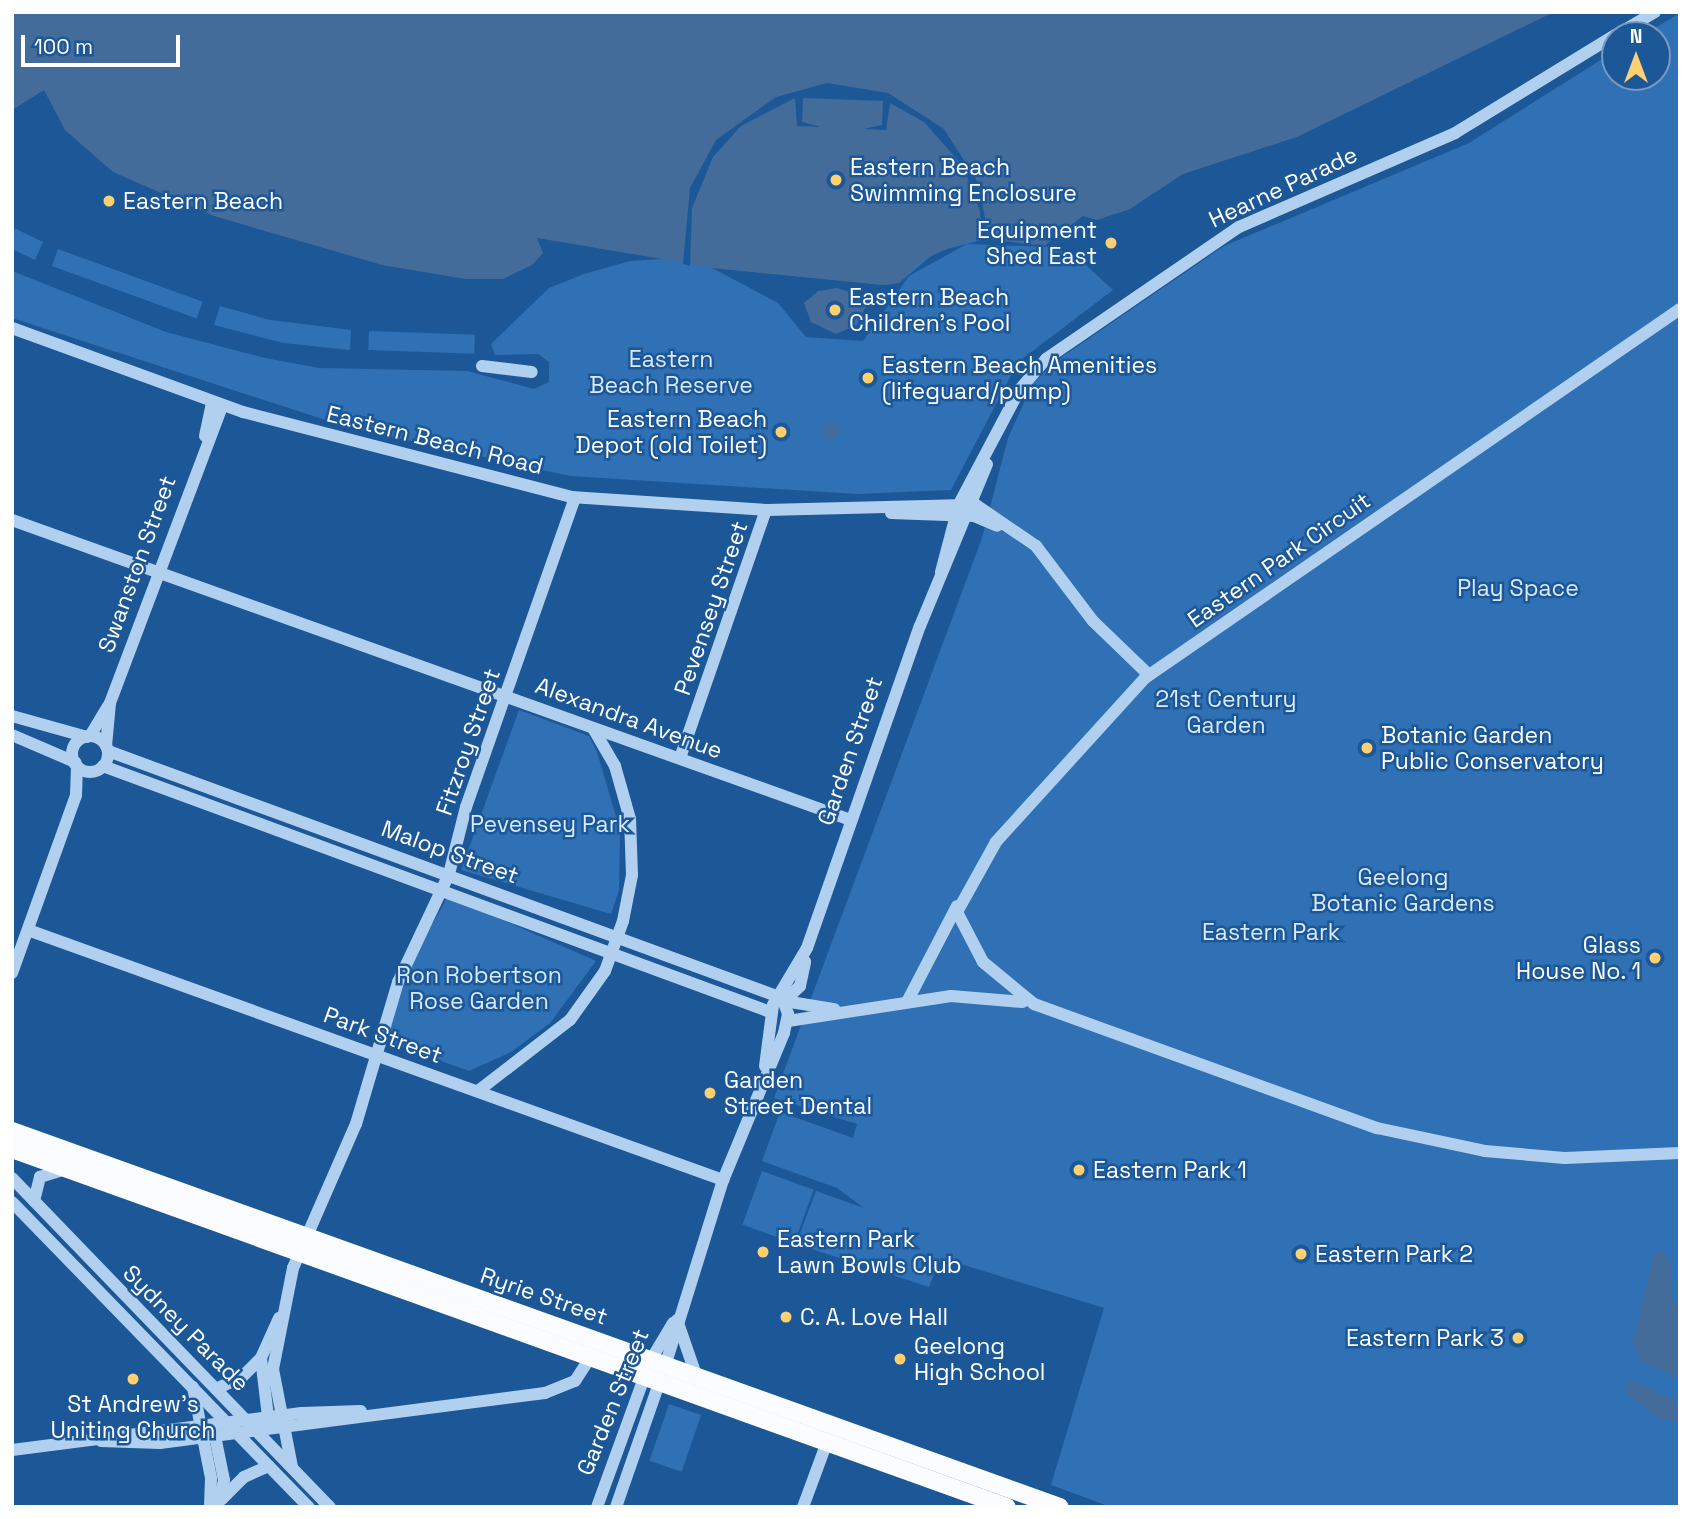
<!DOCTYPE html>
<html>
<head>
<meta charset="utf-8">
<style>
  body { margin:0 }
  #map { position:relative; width:1692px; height:1519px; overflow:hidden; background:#1c5798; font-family:"Space Grotesk",sans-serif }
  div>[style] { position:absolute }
  .green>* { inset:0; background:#3071b5; transform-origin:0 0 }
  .water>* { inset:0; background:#436c9a }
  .round { border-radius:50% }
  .pier>* { inset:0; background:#1c5798 }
  .minor>* { height:12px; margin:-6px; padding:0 6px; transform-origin:6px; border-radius:6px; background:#b1d0f0 }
  .minor>.ring { margin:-6px; padding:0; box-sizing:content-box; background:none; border:12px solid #b1d0f0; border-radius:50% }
  .major>* { height:18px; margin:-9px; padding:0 9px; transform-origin:9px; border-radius:9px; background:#fafcff }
  .dots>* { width:19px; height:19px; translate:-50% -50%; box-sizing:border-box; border:4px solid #1c5798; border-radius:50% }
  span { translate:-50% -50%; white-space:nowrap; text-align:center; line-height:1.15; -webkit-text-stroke:5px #1c5798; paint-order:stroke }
  .poi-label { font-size:23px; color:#fff }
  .left { translate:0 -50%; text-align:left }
  .right { translate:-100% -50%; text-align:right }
  .street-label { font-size:23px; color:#fff }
  .park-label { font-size:23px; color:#d8e9fb }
  .frame { position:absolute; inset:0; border:14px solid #fff; pointer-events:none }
  .north { position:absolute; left:1601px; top:21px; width:70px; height:70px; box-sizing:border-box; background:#1c5798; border:2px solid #779ac1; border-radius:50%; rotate:0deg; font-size:19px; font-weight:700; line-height:28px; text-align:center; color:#fff }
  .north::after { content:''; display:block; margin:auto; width:24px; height:32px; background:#ffd070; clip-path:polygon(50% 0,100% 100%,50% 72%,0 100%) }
  .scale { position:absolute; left:21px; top:35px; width:159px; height:32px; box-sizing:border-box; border:4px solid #fff; border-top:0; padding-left:9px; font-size:21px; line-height:24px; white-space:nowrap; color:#fff; -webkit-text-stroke:5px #1c5798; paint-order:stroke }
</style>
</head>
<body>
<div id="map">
  <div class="green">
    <i style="clip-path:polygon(1680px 13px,1680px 1507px,1111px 1507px,1051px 1485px,1104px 1308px,941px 1258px,929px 1287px,796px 1244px,816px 1191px,864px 1208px,837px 1188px,762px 1161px,780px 1112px,853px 1138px,857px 1124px,774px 1098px,982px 538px,1008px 438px,1033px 383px,1056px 361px,1224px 246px,1469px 143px,1615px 51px,1615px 77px,1657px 77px,1657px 35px,1643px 35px)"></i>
    <i style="clip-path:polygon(12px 227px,43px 242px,35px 260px,12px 249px)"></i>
    <i style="clip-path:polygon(986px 239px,936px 252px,899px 283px,884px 285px,712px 268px,778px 303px,806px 337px,863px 341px,909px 276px,967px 244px,1048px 247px,1076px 256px,1113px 290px,1018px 362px,951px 490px,857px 494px,570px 476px,347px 427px,12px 318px,12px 271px,166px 332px,265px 358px,319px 368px,467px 371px,534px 389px,549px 382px,549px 362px,538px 354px,495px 355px,491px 344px,549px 288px,584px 274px,630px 261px)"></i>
    <i style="left:58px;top:249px;width:154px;height:18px;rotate:20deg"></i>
    <i style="clip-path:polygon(220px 306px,270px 320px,351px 330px,350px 350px,283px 343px,214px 325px)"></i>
    <i style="left:369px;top:331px;width:106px;height:19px;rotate:2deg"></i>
    <i style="clip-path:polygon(519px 710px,589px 736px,597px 752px,620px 830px,619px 890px,611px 914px,461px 870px)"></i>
    <i style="clip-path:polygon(448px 896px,596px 961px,550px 1023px,511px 1052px,469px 1071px,383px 1040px,415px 956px)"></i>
    <i style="left:762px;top:1171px;width:55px;height:57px;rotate:20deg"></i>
    <i style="left:669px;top:1404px;width:34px;height:60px;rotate:19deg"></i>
  </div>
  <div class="water">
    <i style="clip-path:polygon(12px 12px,1554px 12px,1297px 137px,1183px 174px,1130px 209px,1097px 220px,1083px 216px,1044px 246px,986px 239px,961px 243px,922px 260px,899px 283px,884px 285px,715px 268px,537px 238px,543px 253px,532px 265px,503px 279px,465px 279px,382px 265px,214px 216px,113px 172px,65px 130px,44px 90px,12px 110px)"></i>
    <i style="clip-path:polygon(837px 288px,859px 295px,866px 306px,857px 325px,836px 334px,811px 322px,804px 303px,818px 291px)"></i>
    <i class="round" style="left:823px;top:423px;width:16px;height:16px"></i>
    <i style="clip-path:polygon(1661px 1250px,1670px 1259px,1672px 1301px,1680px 1309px,1680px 1380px,1640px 1360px,1633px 1343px,1654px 1253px)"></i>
    <i style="clip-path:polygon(1630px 1379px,1680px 1403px,1680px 1422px,1659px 1418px,1635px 1400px,1624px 1389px)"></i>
  </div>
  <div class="pier">
    <i style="clip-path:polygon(827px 83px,888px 93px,944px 129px,979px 184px,989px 242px,982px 243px,980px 211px,963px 166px,924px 122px,890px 103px,886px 130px,864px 129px,882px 125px,883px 101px,803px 98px,802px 122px,821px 127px,797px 126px,795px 98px,741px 126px,713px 157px,692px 208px,690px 266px,683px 264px,690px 188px,716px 140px,776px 97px)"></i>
  </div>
  <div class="minor">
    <i style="left:1616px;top:35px;width:45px;rotate:-30.5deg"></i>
    <i style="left:1680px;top:309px;width:650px;rotate:145.41deg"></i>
    <i style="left:1145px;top:678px;width:222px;rotate:132.3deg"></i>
    <i style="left:996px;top:842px;width:80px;rotate:119.1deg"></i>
    <i style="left:957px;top:912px;width:56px;rotate:62.5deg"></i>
    <i style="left:983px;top:962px;width:66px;rotate:39.5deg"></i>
    <i style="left:1034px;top:1004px;width:365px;rotate:19.9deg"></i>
    <i style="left:1377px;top:1128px;width:110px;rotate:12deg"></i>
    <i style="left:1485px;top:1151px;width:80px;rotate:5deg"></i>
    <i style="left:1565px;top:1158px;width:115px;rotate:-2.5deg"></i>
    <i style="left:12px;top:328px;width:246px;rotate:20deg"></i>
    <i style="left:243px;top:412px;width:339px;rotate:14.5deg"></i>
    <i style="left:571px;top:497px;width:195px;rotate:3.8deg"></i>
    <i style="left:766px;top:510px;width:210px;rotate:-1.4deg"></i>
    <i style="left:976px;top:505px;width:73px;rotate:34.3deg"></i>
    <i style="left:1036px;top:546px;width:94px;rotate:52.8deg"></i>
    <i style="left:1093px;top:621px;width:78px;rotate:44deg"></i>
    <i style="left:482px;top:366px;width:50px;rotate:6.8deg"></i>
    <i style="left:205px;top:436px;width:35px;rotate:-78deg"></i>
    <i style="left:891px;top:513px;width:83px;rotate:2.1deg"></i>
    <i style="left:974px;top:516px;width:25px;rotate:23deg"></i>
    <i style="left:12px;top:520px;width:891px;rotate:19.68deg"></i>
    <i style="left:941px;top:572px;width:70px;rotate:-75.2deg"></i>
    <i style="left:959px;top:504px;width:130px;rotate:-62.1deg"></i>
    <i style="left:1020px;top:389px;width:40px;rotate:-49deg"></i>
    <i style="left:1046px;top:359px;width:234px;rotate:-34.4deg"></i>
    <i style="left:1239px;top:227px;width:236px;rotate:-23.5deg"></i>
    <i style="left:1455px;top:133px;width:188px;rotate:-31.5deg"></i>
    <i style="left:12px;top:716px;width:78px;rotate:15.6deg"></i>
    <i style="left:12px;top:735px;width:69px;rotate:23.2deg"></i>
    <i style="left:90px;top:736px;width:35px;rotate:-59deg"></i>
    <i class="ring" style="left:72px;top:736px;width:24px;height:24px"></i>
    <i style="left:106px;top:746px;width:43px;rotate:-84.7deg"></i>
    <i style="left:110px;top:703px;width:317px;rotate:-69.3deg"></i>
    <i style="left:108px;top:751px;width:718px;rotate:20.13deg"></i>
    <i style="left:782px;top:998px;width:17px;rotate:69deg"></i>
    <i style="left:788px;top:1014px;width:19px;rotate:102deg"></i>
    <i style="left:784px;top:1033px;width:159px;rotate:112.5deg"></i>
    <i style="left:723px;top:1180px;width:192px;rotate:107.3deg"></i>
    <i style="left:680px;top:758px;width:262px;rotate:-70.9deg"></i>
    <i style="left:103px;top:766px;width:711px;rotate:20.24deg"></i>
    <i style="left:28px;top:930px;width:739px;rotate:19.78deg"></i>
    <i style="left:12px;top:973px;width:189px;rotate:-70.2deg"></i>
    <i style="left:76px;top:795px;width:29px;rotate:-88deg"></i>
    <i style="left:784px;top:1001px;width:51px;rotate:9.1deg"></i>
    <i style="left:784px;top:1001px;width:22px;rotate:-43deg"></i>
    <i style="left:800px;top:986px;width:25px;rotate:-78deg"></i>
    <i style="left:907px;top:1002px;width:108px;rotate:-62.5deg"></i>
    <i style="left:788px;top:1021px;width:165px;rotate:-8.7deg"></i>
    <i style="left:951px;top:996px;width:72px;rotate:4.8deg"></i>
    <i style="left:765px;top:1066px;width:62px;rotate:-82.5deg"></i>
    <i style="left:773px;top:1005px;width:66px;rotate:-59.2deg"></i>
    <i style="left:807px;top:948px;width:341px;rotate:-70.7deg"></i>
    <i style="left:920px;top:626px;width:175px;rotate:-67.5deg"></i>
    <i style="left:478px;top:1091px;width:116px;rotate:-37.7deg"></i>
    <i style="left:570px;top:1020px;width:60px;rotate:-54.5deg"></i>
    <i style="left:605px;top:971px;width:53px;rotate:-70.2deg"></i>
    <i style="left:623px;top:921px;width:47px;rotate:-78.9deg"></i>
    <i style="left:632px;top:875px;width:56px;rotate:-92deg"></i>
    <i style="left:630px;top:819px;width:55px;rotate:-105.8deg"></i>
    <i style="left:615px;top:766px;width:44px;rotate:-120.1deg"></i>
    <i style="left:12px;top:1178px;width:458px;rotate:46deg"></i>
    <i style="left:34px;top:1201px;width:25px;rotate:-76deg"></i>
    <i style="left:40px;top:1177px;width:27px;rotate:-17deg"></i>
    <i style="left:12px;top:1202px;width:426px;rotate:45.8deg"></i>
    <i style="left:677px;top:1320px;width:55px;rotate:70.9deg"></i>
    <i style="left:652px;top:1358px;width:41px;rotate:-59deg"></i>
    <i style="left:193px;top:1387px;width:93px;rotate:78.8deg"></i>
    <i style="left:211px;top:1478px;width:29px;rotate:92deg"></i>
    <i style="left:216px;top:1389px;width:29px;rotate:-25deg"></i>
    <i style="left:242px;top:1377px;width:27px;rotate:-45deg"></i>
    <i style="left:269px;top:1425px;width:67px;rotate:-96.8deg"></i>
    <i style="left:261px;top:1358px;width:44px;rotate:-65.8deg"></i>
    <i style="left:214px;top:1431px;width:50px;rotate:78.5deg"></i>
    <i style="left:224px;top:1480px;width:28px;rotate:103deg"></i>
    <i style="left:101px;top:1441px;width:59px;rotate:1.9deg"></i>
    <i style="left:160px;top:1443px;width:388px;rotate:-7.4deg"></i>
    <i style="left:545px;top:1393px;width:32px;rotate:-22deg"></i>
    <i style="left:575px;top:1381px;width:30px;rotate:-57deg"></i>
    <i style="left:12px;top:1450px;width:292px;rotate:-7.3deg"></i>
    <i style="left:302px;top:1413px;width:59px;rotate:-1.9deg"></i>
    <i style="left:292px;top:1467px;width:100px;rotate:-101deg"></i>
    <i style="left:273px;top:1369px;width:103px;rotate:-78.8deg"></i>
    <i style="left:293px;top:1268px;width:157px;rotate:-66.4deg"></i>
    <i style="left:356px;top:1124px;width:148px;rotate:-73.5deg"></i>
    <i style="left:398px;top:982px;width:119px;rotate:-64.7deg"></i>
    <i style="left:449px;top:874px;width:69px;rotate:-75.8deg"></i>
    <i style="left:466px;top:807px;width:328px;rotate:-70.6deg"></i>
    <i style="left:222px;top:1499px;width:31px;rotate:-45deg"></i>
    <i style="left:244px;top:1477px;width:27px;rotate:-24deg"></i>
    <i style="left:597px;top:1507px;width:140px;rotate:-70deg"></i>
    <i style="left:616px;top:1507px;width:133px;rotate:-70.8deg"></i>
    <i style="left:803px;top:1507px;width:69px;rotate:-69.7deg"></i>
  </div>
  <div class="major">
    <i style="left:12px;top:1131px;width:1113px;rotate:19.74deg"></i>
    <i style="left:12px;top:1149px;width:1057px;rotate:19.79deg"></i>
  </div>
  <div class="dots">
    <i style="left:836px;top:180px;background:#ffd070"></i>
    <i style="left:109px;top:201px;background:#ffd070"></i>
    <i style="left:1111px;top:243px;background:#ffd070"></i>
    <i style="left:835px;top:310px;background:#ffd070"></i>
    <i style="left:868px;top:378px;background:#ffd070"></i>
    <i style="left:781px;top:432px;background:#ffd070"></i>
    <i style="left:1367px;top:748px;background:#ffd070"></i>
    <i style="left:1655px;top:958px;background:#ffd070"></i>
    <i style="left:710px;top:1093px;background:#ffd070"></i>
    <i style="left:1079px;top:1170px;background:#ffd070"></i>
    <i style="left:763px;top:1252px;background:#ffd070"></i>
    <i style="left:1301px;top:1254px;background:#ffd070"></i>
    <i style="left:786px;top:1317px;background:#ffd070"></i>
    <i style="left:1518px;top:1338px;background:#ffd070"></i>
    <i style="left:900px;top:1359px;background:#ffd070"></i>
    <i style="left:133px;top:1379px;background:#ffd070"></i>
  </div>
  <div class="poi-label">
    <span class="left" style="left:850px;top:180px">Eastern Beach<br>Swimming Enclosure</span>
    <span class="left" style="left:123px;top:201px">Eastern Beach</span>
    <span class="right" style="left:1097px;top:243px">Equipment<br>Shed East</span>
    <span class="left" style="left:849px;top:310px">Eastern Beach<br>Children's Pool</span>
    <span class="left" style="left:882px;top:378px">Eastern Beach Amenities<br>(lifeguard/pump)</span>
    <span class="right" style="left:767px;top:432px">Eastern Beach<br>Depot (old Toilet)</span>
    <span class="left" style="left:1381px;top:748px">Botanic Garden<br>Public Conservatory</span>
    <span class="right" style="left:1641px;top:958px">Glass<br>House No. 1</span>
    <span class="left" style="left:724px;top:1093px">Garden<br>Street Dental</span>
    <span class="left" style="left:1093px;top:1170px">Eastern Park 1</span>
    <span class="left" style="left:777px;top:1252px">Eastern Park<br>Lawn Bowls Club</span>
    <span class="left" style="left:1315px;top:1254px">Eastern Park 2</span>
    <span class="left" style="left:800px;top:1317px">C. A. Love Hall</span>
    <span class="right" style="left:1504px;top:1338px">Eastern Park 3</span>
    <span class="left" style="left:914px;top:1359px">Geelong<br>High School</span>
    <span style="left:133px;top:1417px">St Andrew's<br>Uniting Church</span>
  </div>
  <div class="street-label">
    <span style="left:1283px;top:187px;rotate:-25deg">Hearne Parade</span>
    <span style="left:435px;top:440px;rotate:14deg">Eastern Beach Road</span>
    <span style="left:1279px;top:560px;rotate:-35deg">Eastern Park Circuit</span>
    <span style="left:137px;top:564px;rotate:-70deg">Swanston Street</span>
    <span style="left:711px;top:608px;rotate:-71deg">Pevensey Street</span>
    <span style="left:629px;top:718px;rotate:20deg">Alexandra Avenue</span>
    <span style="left:468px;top:742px;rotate:-71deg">Fitzroy Street</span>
    <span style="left:850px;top:751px;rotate:-71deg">Garden Street</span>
    <span style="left:450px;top:852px;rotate:20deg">Malop Street</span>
    <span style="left:383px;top:1035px;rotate:20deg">Park Street</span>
    <span style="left:544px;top:1296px;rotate:19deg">Ryrie Street</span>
    <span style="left:186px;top:1328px;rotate:45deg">Sydney Parade</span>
    <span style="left:613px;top:1402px;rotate:-68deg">Garden Street</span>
  </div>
  <div class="park-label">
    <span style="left:671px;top:372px">Eastern<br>Beach Reserve</span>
    <span style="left:1518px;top:588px">Play Space</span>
    <span style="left:1226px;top:712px">21st Century<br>Garden</span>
    <span style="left:550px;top:824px">Pevensey Park</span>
    <span style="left:1403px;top:890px">Geelong<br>Botanic Gardens</span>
    <span style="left:1271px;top:932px">Eastern Park</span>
    <span style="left:479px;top:988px">Ron Robertson<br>Rose Garden</span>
  </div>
  <div class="frame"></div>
  <div class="north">N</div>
  <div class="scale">100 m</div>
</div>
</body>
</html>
